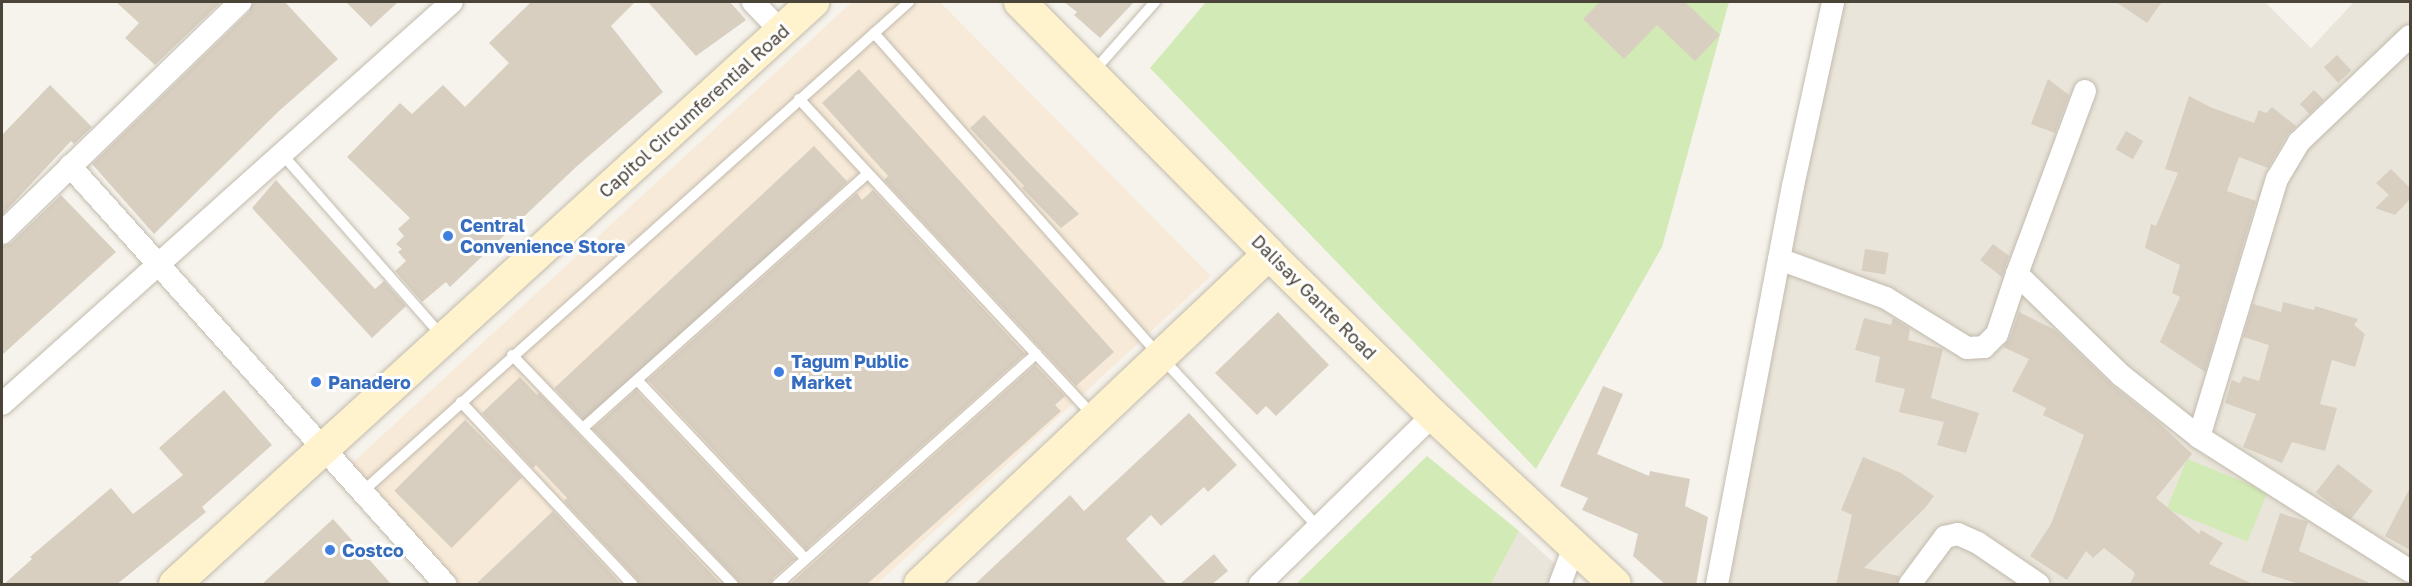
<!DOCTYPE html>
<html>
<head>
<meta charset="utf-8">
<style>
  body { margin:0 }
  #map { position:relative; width:2412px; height:586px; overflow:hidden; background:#f6f3ec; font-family:"Golos Text",sans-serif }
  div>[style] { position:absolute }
  .residential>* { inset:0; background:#eae5da }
  .commercial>* { inset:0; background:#f7ead8 }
  .green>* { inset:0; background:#d2eab5; transform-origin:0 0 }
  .building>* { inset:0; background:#d8cfc1; transform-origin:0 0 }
  .roads { filter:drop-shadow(0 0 2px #c2bbae) drop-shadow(0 0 2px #c2bbae) }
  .lane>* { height:10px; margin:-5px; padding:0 5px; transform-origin:5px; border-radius:5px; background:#fff }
  .street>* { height:22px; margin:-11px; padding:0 11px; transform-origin:11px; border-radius:11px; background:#fff }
  .secondary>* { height:32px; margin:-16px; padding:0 16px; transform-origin:16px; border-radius:16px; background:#fff3cd }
  .dots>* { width:16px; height:16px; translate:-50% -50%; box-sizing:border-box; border:3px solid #fff; border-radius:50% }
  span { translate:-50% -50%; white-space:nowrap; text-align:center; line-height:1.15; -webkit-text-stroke:6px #fff; paint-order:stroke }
  .street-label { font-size:18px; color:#4b4439 }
  .shop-label { font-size:18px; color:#366cbe; font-weight:700 }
  .left { translate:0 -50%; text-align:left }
  .frame { position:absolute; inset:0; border:3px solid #4b4439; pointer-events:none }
</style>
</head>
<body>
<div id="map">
  <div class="residential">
    <i style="clip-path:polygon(1843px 2px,2265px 2px,2311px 48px,2354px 2px,2410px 2px,2410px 584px,1716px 584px)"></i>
    <i style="clip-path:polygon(1519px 531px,1577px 584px,1491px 584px)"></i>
  </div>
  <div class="commercial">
    <i style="clip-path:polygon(852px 2px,940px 2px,1211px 276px,877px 584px,456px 584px,347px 468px)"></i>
  </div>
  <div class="green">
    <i style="clip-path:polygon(1206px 2px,1729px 2px,1662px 247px,1536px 469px,1150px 68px)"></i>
    <i style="clip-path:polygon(1427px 456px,1519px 531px,1491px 584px,1296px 584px)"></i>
    <i style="left:2187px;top:459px;width:87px;height:54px;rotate:22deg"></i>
  </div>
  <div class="building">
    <i style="clip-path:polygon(116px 2px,221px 2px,155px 65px,125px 38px,139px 23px)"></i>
    <i style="clip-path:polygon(253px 2px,285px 2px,338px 59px,279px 111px,154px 234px,92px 164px,249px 12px)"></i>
    <i style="clip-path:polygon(346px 2px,398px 2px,371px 27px)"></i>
    <i style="clip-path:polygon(531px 2px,635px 2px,611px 26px,663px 92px,576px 167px,450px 287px,446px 282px,422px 302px,395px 271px,406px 261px,398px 252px,402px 249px,396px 244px,404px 236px,398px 229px,410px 218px,347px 157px,400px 103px,412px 114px,443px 85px,465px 107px,509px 63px,489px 43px)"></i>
    <i style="clip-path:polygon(648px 2px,730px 2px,746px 20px,696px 56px)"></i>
    <i style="clip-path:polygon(1064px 2px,1134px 2px,1100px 38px,1074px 15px,1077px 12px)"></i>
    <i style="clip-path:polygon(1600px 2px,1685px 2px,1720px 35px,1695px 61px,1657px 25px,1624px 59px,1583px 19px)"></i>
    <i style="clip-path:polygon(2116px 2px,2162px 2px,2147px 23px)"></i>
    <i style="left:2337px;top:55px;width:21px;height:18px;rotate:47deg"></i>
    <i style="clip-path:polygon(859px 69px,1114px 352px,1076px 386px,884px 180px,888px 176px,822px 103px)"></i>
    <i style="clip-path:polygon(2048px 79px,2069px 95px,2055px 133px,2031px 124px)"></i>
    <i style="clip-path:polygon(50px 85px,92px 127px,74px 144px,71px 141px,2px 215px,2px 135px)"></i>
    <i style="left:2314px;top:90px;width:14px;height:20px;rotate:45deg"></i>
    <i style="clip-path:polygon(2189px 96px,2210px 107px,2254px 123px,2259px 110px,2266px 113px,2272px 107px,2296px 126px,2287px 135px,2268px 168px,2239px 157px,2227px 191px,2256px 201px,2205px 372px,2160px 342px,2180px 297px,2172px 293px,2180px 265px,2145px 248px,2151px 224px,2156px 226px,2178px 173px,2165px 169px)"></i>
    <i style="clip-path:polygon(984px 115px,1029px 163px,1079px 214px,1061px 228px,1022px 188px,1024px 186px,970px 128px)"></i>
    <i style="left:2126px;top:131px;width:20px;height:21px;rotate:30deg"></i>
    <i style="left:814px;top:146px;width:49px;height:355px;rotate:47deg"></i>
    <i style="clip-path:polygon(2391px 169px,2410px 188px,2410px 199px,2395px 215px,2375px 208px,2389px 195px,2376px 183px)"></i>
    <i style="clip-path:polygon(276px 180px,375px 289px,384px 281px,406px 306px,372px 338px,252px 208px)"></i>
    <i style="clip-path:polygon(873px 190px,1025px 354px,806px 549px,648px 380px,857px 193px,862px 200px)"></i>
    <i style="clip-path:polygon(61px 195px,116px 252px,2px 355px,2px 246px,11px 243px)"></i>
    <i style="clip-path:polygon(1993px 244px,2009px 256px,2002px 277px,1980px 260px)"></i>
    <i style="left:1865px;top:249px;width:24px;height:22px;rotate:9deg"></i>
    <i style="clip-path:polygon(2283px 302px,2314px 310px,2315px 306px,2358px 319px,2354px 325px,2365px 334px,2355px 367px,2332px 360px,2320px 404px,2337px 408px,2325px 451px,2292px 442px,2282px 463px,2243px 447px,2256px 414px,2225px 403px,2232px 380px,2240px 383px,2243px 376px,2259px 381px,2269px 345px,2243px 337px,2253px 304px,2281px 312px)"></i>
    <i style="clip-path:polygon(1278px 312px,1329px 365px,1276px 416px,1266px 406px,1257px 415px,1215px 373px)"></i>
    <i style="clip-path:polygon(2019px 312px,2055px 330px,2113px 386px,2158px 422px,2192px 454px,2156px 498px,2199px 534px,2201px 530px,2223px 543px,2209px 564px,2255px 585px,2129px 585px,2135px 574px,2133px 571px,2104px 548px,2093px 558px,2086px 551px,2067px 580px,2030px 556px,2051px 524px,2084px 435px,2043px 415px,2046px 408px,2012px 391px,2029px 359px,2003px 347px,2010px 338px)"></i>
    <i style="clip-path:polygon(1864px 318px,1891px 325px,1893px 318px,1910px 329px,1908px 340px,1943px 349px,1931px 398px,1979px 413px,1966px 453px,1937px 445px,1944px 422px,1899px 412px,1905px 389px,1875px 382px,1880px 357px,1855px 350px)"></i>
    <i style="clip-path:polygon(1035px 365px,1065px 396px,1055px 405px,1061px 411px,866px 585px,789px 585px)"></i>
    <i style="clip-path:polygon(520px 377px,537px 395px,539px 393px,722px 585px,639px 585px,637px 579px,564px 501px,567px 498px,536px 465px,533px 468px,482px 413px)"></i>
    <i style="clip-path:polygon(1603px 386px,1623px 394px,1597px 454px,1649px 476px,1650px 471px,1690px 479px,1685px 506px,1708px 517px,1696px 585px,1666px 585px,1633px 556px,1638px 534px,1582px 510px,1588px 498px,1560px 486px)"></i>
    <i style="clip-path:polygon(224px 390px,272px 445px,202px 507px,206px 512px,116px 585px,3px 585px,32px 559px,30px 557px,111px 488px,133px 514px,183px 475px,159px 448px)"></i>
    <i style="clip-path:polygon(636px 390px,795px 559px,773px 578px,771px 585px,739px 585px,737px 579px,593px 429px)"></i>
    <i style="clip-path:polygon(1189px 413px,1237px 465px,1208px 492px,1204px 487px,1161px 526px,1151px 515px,1126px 539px,1168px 585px,974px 585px,1070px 495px,1084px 511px)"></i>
    <i style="left:465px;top:420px;width:81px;height:100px;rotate:45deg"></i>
    <i style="clip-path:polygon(1863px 457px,1901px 473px,1934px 496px,1925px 508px,1864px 568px,1899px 576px,1897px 585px,1836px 585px,1852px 515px,1841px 510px)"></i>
    <i style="left:2338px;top:464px;width:44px;height:36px;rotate:38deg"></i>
    <i style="clip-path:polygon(2410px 488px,2410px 550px,2385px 536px)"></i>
    <i style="clip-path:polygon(553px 511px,622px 585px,475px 585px)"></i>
    <i style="clip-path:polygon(2280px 513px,2308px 522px,2299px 551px,2374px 585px,2302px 585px,2261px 572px)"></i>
    <i style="clip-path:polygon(333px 519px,392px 585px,261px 585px)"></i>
    <i style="clip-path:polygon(1214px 554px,1228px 571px,1211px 585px,1179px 585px)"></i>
  </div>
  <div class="roads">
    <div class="lane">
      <i style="left:874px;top:33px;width:434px;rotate:48.5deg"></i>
      <i style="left:1162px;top:358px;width:231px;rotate:47.3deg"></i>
      <i style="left:1093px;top:72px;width:94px;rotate:-48.5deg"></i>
      <i style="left:799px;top:99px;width:434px;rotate:47.1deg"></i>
      <i style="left:282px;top:154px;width:242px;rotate:48.7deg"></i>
      <i style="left:512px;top:355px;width:318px;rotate:46.1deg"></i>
      <i style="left:638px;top:381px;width:243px;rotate:46.7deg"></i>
      <i style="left:461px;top:402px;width:250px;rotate:46.8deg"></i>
      <i style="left:583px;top:428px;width:381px;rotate:-41.8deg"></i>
      <i style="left:361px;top:493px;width:736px;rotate:-41.86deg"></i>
      <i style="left:778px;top:584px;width:346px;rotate:-41.7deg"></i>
    </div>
    <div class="street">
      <i style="left:753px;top:2px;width:40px;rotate:46deg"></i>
      <i style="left:2085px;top:91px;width:195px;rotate:110.4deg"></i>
      <i style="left:2017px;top:274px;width:146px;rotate:44.2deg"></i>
      <i style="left:2122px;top:376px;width:98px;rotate:38.4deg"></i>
      <i style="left:2199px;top:437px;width:250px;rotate:32.4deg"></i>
      <i style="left:70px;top:166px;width:562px;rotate:48.1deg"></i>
      <i style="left:2px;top:233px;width:332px;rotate:-44.1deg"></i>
      <i style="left:1779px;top:259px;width:114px;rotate:20deg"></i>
      <i style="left:1886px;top:298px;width:95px;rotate:31.7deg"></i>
      <i style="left:1967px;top:348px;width:17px;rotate:-3deg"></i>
      <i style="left:1984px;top:347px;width:18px;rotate:-45deg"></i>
      <i style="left:1997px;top:334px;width:63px;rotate:-71.6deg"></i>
      <i style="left:2px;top:404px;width:603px;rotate:-41.78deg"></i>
      <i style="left:2199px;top:437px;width:270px;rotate:-73.2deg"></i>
      <i style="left:2277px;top:179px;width:43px;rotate:-59.3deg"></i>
      <i style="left:2299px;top:142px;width:153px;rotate:-43.7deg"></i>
      <i style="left:1260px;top:584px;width:242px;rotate:-44.3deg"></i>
      <i style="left:1560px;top:584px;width:43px;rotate:-69.4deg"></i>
      <i style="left:1717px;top:584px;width:405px;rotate:-79.2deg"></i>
      <i style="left:1793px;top:186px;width:188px;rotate:-77.7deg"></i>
      <i style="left:1910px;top:584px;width:59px;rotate:-53.3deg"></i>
      <i style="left:1945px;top:537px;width:13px;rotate:-13deg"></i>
      <i style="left:1958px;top:534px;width:22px;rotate:24deg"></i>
      <i style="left:1978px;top:543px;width:73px;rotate:34.3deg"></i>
    </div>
    <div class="secondary">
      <i style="left:1020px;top:2px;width:354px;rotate:45.3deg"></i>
      <i style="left:1269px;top:254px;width:230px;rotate:44.5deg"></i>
      <i style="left:1433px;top:415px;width:248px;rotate:42.9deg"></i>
      <i style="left:175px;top:584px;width:864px;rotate:-42.37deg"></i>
      <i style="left:920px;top:584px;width:480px;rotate:-43.4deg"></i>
    </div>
  </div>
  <div class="dots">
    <i style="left:448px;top:236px;background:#3f7fe0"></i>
    <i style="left:779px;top:372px;background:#3f7fe0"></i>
    <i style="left:316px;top:382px;background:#3f7fe0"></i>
    <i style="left:330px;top:550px;background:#3f7fe0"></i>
  </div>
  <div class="street-label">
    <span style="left:694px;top:111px;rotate:-42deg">Capitol Circumferential Road</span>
    <span style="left:1314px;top:297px;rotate:45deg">Dalisay Gante Road</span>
  </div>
  <div class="shop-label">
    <span class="left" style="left:460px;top:236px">Central<br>Convenience Store</span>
    <span class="left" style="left:791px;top:372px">Tagum Public<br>Market</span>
    <span class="left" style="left:328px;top:382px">Panadero</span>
    <span class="left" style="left:342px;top:550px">Costco</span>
  </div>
  <div class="frame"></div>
</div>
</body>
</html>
